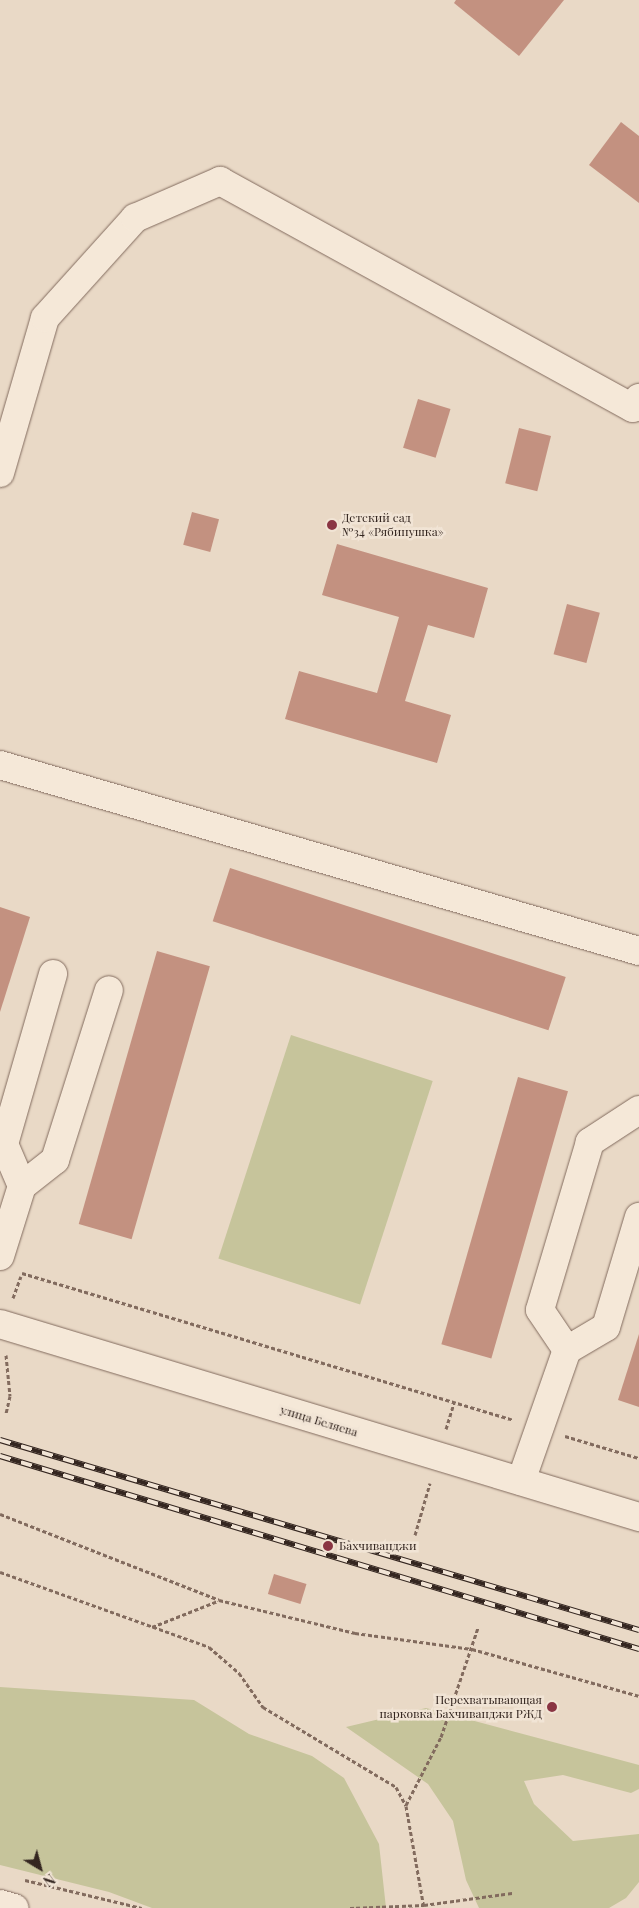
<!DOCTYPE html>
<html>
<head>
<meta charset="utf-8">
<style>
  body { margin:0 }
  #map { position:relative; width:639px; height:1908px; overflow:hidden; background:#e9d9c6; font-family:"Playfair Display",serif }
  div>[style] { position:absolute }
  .green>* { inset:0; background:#c6c49b; transform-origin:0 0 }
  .building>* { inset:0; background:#c39180; transform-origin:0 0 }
  .path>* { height:3px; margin-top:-1.5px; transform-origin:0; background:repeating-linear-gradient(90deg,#826b5e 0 4px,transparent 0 6.5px) }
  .roads { filter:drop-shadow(0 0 1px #826b5e) drop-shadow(0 0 1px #826b5e) }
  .minor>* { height:28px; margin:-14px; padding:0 14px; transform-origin:14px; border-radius:14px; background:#f5e8d8 }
  .rail>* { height:5.5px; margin-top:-2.75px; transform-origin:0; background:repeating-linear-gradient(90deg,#f1e4d5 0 11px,#342620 0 22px); box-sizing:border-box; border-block:1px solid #342620 }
  .dots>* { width:14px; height:14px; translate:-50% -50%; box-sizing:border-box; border:2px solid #f1e4d5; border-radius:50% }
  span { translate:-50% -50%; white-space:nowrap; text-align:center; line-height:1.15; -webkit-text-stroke:5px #f1e4d5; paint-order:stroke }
  .poi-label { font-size:12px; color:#342620 }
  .left { translate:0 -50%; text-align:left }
  .right { translate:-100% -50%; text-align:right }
  .street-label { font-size:12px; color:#342620 }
  .north { position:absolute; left:15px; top:1843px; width:50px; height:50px; -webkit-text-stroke:4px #f1e4d5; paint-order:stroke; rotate:143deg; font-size:14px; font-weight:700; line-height:20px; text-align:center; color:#342620 }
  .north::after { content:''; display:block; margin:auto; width:18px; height:22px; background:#342620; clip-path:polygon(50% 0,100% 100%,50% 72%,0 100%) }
</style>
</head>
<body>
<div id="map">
  <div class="green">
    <i style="left:291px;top:1035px;width:149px;height:235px;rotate:18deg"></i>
    <i style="clip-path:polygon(0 1687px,194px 1700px,249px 1734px,312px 1756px,344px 1778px,379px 1844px,386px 1908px,152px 1908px,109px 1892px,0 1865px)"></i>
    <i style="clip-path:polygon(426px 1708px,639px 1765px,639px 1789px,631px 1793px,563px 1775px,524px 1781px,534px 1804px,573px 1841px,639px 1834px,639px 1882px,626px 1898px,609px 1908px,479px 1908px,466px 1880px,453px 1821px,428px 1784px,346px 1727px)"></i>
  </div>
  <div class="building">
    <i style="clip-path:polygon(456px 0,564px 0,519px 56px,454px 3px)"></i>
    <i style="clip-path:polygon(621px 122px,639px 136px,639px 203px,589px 165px)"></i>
    <i style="left:418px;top:399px;width:34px;height:51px;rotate:17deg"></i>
    <i style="left:519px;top:428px;width:33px;height:57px;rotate:14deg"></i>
    <i style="left:192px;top:512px;width:28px;height:34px;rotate:15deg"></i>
    <i style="clip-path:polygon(337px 544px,488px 588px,474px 638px,428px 625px,405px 701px,451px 715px,437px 763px,285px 719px,299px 671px,377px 693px,399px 617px,322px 595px)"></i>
    <i style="left:567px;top:604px;width:34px;height:52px;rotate:15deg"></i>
    <i style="left:230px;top:868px;width:353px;height:56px;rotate:18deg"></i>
    <i style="clip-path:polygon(0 907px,30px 917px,0 1012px)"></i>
    <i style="left:157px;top:951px;width:55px;height:284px;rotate:16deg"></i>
    <i style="left:518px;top:1077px;width:52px;height:278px;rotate:16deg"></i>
    <i style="clip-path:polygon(639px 1334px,639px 1407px,618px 1400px)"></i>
    <i style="left:274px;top:1574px;width:34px;height:21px;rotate:17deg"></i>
  </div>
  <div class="path">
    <i style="left:22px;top:1273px;width:513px;rotate:16.64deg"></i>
    <i style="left:13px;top:1298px;width:23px;rotate:-70deg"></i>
    <i style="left:6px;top:1355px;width:41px;rotate:84.4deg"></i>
    <i style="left:10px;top:1396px;width:18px;rotate:103deg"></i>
    <i style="left:446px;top:1429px;width:28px;rotate:-73deg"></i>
    <i style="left:565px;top:1436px;width:77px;rotate:16.6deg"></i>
    <i style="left:0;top:1514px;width:235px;rotate:21.4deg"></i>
    <i style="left:219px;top:1600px;width:140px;rotate:13.6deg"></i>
    <i style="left:355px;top:1633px;width:118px;rotate:7.8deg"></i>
    <i style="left:472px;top:1649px;width:173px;rotate:15.7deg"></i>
    <i style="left:415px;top:1535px;width:54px;rotate:-73.9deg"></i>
    <i style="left:0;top:1572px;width:222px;rotate:19.7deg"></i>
    <i style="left:209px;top:1647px;width:40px;rotate:41deg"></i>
    <i style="left:239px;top:1673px;width:42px;rotate:54.8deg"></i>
    <i style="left:263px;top:1707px;width:155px;rotate:31deg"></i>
    <i style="left:396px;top:1787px;width:21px;rotate:62deg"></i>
    <i style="left:406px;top:1806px;width:104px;rotate:80deg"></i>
    <i style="left:152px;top:1627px;width:71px;rotate:-21.5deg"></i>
    <i style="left:406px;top:1805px;width:76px;rotate:-62.8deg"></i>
    <i style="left:441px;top:1737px;width:115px;rotate:-71.3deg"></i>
    <i style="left:25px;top:1880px;width:120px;rotate:13.5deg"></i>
    <i style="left:350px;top:1908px;width:74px;rotate:-2.3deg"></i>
    <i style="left:424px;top:1905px;width:89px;rotate:-7.8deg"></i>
  </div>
  <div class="roads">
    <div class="minor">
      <i style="left:0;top:473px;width:161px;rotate:-73.8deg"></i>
      <i style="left:45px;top:318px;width:135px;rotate:-48deg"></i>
      <i style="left:135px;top:218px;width:93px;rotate:-23.5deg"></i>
      <i style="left:220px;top:181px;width:471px;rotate:28.8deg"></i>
      <i style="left:633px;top:408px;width:12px;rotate:-59deg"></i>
      <i style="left:0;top:765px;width:666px;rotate:16.23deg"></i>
      <i style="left:639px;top:1110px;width:59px;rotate:146.9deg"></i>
      <i style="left:590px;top:1142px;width:175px;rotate:106.6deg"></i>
      <i style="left:540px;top:1310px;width:48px;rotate:56deg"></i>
      <i style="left:567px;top:1350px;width:45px;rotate:-30.5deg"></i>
      <i style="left:606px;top:1327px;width:115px;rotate:-73.3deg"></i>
      <i style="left:22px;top:1186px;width:42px;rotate:-38.2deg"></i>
      <i style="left:55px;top:1160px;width:178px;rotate:-72.4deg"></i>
      <i style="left:0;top:1256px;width:73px;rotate:-72.6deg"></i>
      <i style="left:22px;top:1186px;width:46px;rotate:-113.2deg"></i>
      <i style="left:4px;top:1144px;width:177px;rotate:-73.9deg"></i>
      <i style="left:0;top:1324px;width:668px;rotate:16.81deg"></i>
      <i style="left:521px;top:1481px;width:139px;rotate:-70.7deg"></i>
      <i style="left:0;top:1904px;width:15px;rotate:16deg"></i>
    </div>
  </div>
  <div class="rail">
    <i style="left:0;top:1440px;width:667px;rotate:16.56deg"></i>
    <i style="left:0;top:1456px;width:668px;rotate:16.81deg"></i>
  </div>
  <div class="dots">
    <i style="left:332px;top:525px;background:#8a3543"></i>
    <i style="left:328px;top:1546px;background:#8a3543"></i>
    <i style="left:552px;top:1707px;background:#8a3543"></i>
  </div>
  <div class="poi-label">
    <span class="left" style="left:342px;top:525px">Детский сад<br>№34 «Рябинушка»</span>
    <span class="left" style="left:339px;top:1546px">Бахчиванджи</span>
    <span class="right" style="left:542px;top:1707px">Перехватывающая<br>парковка Бахчиванджи РЖД</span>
  </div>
  <div class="street-label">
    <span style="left:319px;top:1421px;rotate:17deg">улица Беляева</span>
  </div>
  <div class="north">N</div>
</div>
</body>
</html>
